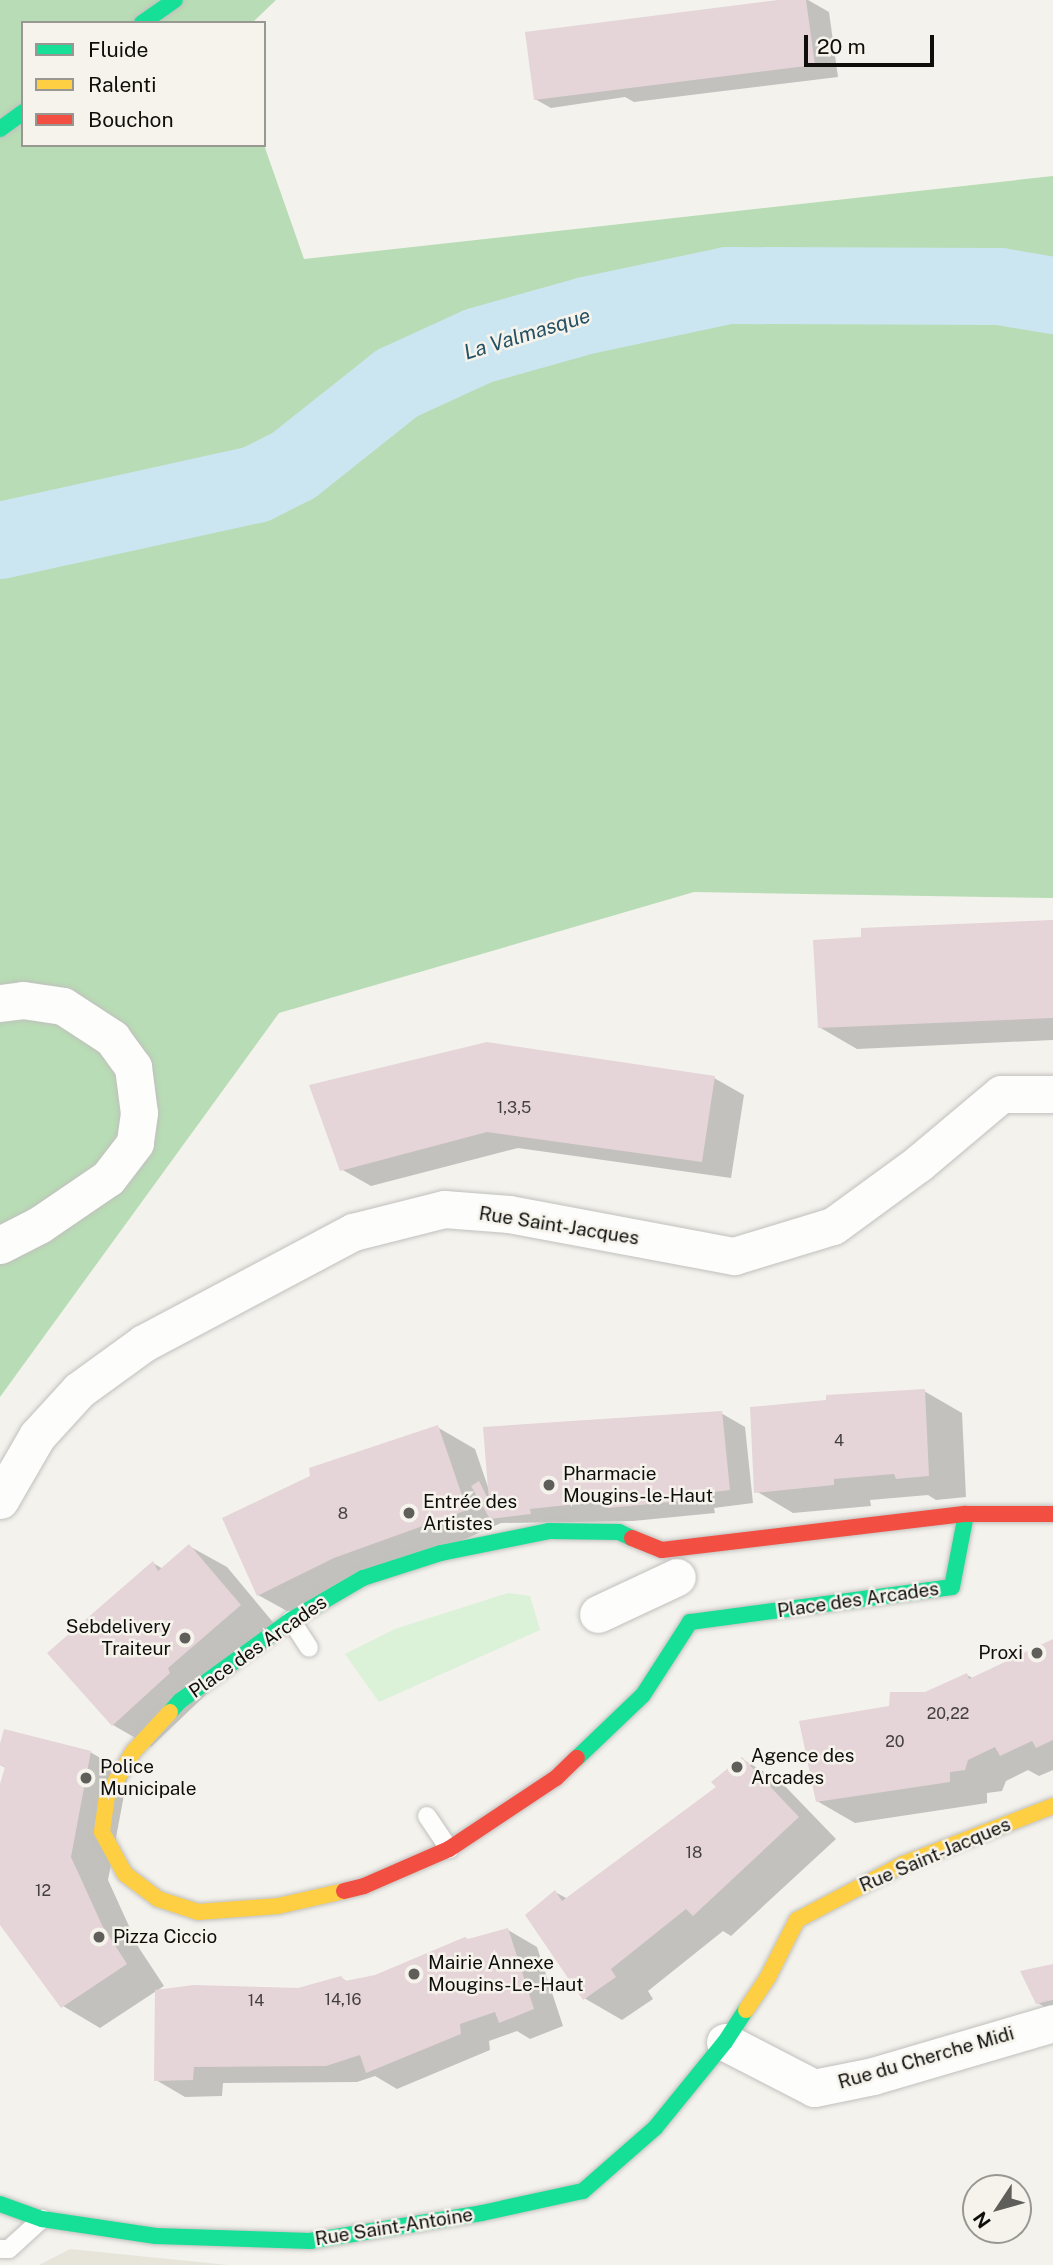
<!DOCTYPE html>
<html>
<head>
<meta charset="utf-8">
<style>
  body { margin:0 }
  #map { position:relative; width:1053px; height:2265px; overflow:hidden; background:#f3f2ed; font-family:"Public Sans",sans-serif }
  div>[style] { position:absolute }
  .built>* { inset:0; background:#e7e5da }
  .green>* { inset:0; background:#dbf1d8 }
  .forest>* { inset:0; background:#b8dcb5 }
  .shadow>* { inset:0; background:#0003 }
  .river>* { height:77px; margin:-38.5px; padding:0 38.5px; transform-origin:38.5px; border-radius:38.5px; background:#cce6f1 }
  .building>* { inset:0; background:#e5d4d8 }
  .roads { filter:drop-shadow(0 0 2px #c1c0bd) drop-shadow(0 0 2px #c1c0bd) }
  .lane>* { height:18px; margin:-9px; padding:0 9px; transform-origin:9px; border-radius:9px; background:#fdfdfc }
  .street>* { height:37px; margin:-18.5px; padding:0 18.5px; transform-origin:18.5px; border-radius:18.5px; background:#fdfdfc }
  .fast>* { height:16px; margin:-8px; padding:0 8px; transform-origin:8px; border-radius:8px; background:#16e098 }
  .slow>* { height:16px; margin:-8px; padding:0 8px; transform-origin:8px; border-radius:8px; background:#ffcf43 }
  .jam>* { height:16px; margin:-8px; padding:0 8px; transform-origin:8px; border-radius:8px; background:#f24e42 }
  .dots>* { width:19px; height:19px; translate:-50% -50%; box-sizing:border-box; border:4px solid #f5f3eb; border-radius:50% }
  span { translate:-50% -50%; white-space:nowrap; text-align:center; line-height:1.15; -webkit-text-stroke:5px #f5f3eb; paint-order:stroke }
  .number-label { font-size:16px; color:#44403e }
  .number-label span { -webkit-text-stroke-width:0 }
  .street-label { font-size:19px; color:#0f0e0b }
  .poi-label { font-size:19px; color:#0f0e0b }
  .left { translate:0 -50%; text-align:left }
  .right { translate:-100% -50%; text-align:right }
  .water-label { font-size:21px; color:#255165; font-style:italic }
  .legend { position:absolute; left:21px; top:21px; width:245px; height:126px; box-sizing:border-box; background:#f5f3eb; border:2px solid #999791; margin:0; padding:9px 12px; list-style:none; font-size:21px; color:#0f0e0b }
  .legend li { display:flex; align-items:center; gap:14px; height:35px }
  .legend b { width:35px; border:2px solid #999791 }
  .north { position:absolute; left:962px; top:2174px; width:70px; height:70px; box-sizing:border-box; background:#f5f3eb; border:2px solid #999791; border-radius:50%; rotate:234deg; font-size:19px; font-weight:700; line-height:28px; text-align:center; color:#0f0e0b }
  .north::after { content:''; display:block; margin:auto; width:24px; height:32px; background:#5f5e5a; clip-path:polygon(50% 0,100% 100%,50% 72%,0 100%) }
  .scale { position:absolute; left:804px; top:35px; width:130px; height:32px; box-sizing:border-box; border:4px solid #0f0e0b; border-top:0; padding-left:9px; font-size:21px; line-height:24px; white-space:nowrap; color:#0f0e0b; -webkit-text-stroke:5px #f5f3eb; paint-order:stroke }
</style>
</head>
<body>
<div id="map">
  <div class="built">
    <i style="clip-path:polygon(70px 2249px,228px 2265px,39px 2265px)"></i>
  </div>
  <div class="green">
    <i style="clip-path:polygon(508px 1593px,530px 1596px,540px 1630px,379px 1702px,345px 1654px,395px 1629px)"></i>
  </div>
  <div class="forest">
    <i style="clip-path:polygon(0 0,276px 0,252px 23px,23px 23px,23px 145px,264px 145px,304px 259px,1053px 176px,1053px 898px,694px 892px,279px 1013px,0 1397px)"></i>
  </div>
  <div class="shadow">
    <i style="clip-path:polygon(792px 0,808px 0,829px 12px,838px 77px,634px 102px,625px 97px,551px 108px,535px 99px)"></i>
    <i style="clip-path:polygon(1053px 921px,1053px 1040px,857px 1049px,819px 1027px)"></i>
    <i style="clip-path:polygon(714px 1078px,744px 1095px,731px 1178px,518px 1148px,371px 1186px,341px 1169px,312px 1086px)"></i>
    <i style="clip-path:polygon(924px 1391px,962px 1413px,966px 1497px,936px 1500px,928px 1495px,870px 1500px,871px 1506px,793px 1513px,756px 1491px)"></i>
    <i style="clip-path:polygon(721px 1413px,745px 1427px,753px 1503px,714px 1508px,715px 1513px,633px 1521px,501px 1523px,296px 1616px,258px 1595px,437px 1427px,475px 1449px,488px 1487px)"></i>
    <i style="clip-path:polygon(189px 1546px,227px 1567px,277px 1627px,151px 1747px,113px 1725px,50px 1653px,153px 1563px,163px 1569px)"></i>
    <i style="clip-path:polygon(1053px 1641px,1053px 1770px,1039px 1776px,1028px 1770px,1006px 1781px,1002px 1791px,987px 1793px,987px 1803px,855px 1823px,817px 1801px,891px 1708px,967px 1675px,974px 1679px)"></i>
    <i style="clip-path:polygon(0 1751px,90px 1752px,128px 1774px,108px 1880px,139px 1948px,164px 1986px,100px 2028px,63px 2006px,0 1922px,0 1790px,6px 1768px,0 1765px)"></i>
    <i style="clip-path:polygon(742px 1759px,780px 1781px,836px 1839px,731px 1936px,723px 1931px,648px 1991px,653px 1999px,622px 2020px,584px 1998px,555px 1892px,568px 1899px,718px 1788px)"></i>
    <i style="clip-path:polygon(508px 1930px,537px 1947px,563px 2026px,530px 2039px,517px 2031px,489px 2041px,490px 2050px,397px 2089px,375px 2076px,357px 2082px,223px 2083px,222px 2096px,185px 2097px,156px 2080px,298px 1990px,341px 1978px,348px 1982px,375px 1977px,469px 1941px)"></i>
    <i style="clip-path:polygon(1053px 1966px,1053px 2012px,1038px 2003px)"></i>
  </div>
  <div class="river">
    <i style="left:0;top:540px;width:261px;rotate:-12.4deg"></i>
    <i style="left:255px;top:484px;width:42px;rotate:-26.6deg"></i>
    <i style="left:293px;top:465px;width:132px;rotate:-38.5deg"></i>
    <i style="left:396px;top:383px;width:91px;rotate:-24.6deg"></i>
    <i style="left:479px;top:345px;width:111px;rotate:-15.7deg"></i>
    <i style="left:586px;top:315px;width:144px;rotate:-12deg"></i>
    <i style="left:727px;top:285px;width:272px;rotate:0.2deg"></i>
    <i style="left:999px;top:286px;width:55px;rotate:9.5deg"></i>
  </div>
  <div class="building">
    <i style="clip-path:polygon(778px 0,806px 0,815px 65px,534px 100px,525px 32px)"></i>
    <i style="clip-path:polygon(1053px 920px,1053px 1018px,818px 1028px,813px 940px,861px 937px,861px 928px)"></i>
    <i style="clip-path:polygon(487px 1042px,715px 1076px,702px 1162px,487px 1132px,340px 1171px,309px 1085px)"></i>
    <i style="clip-path:polygon(925px 1389px,929px 1476px,896px 1479px,894px 1474px,834px 1479px,834px 1485px,754px 1493px,750px 1407px,826px 1400px,826px 1395px)"></i>
    <i style="clip-path:polygon(722px 1411px,730px 1490px,691px 1495px,693px 1500px,608px 1508px,605px 1501px,530px 1509px,531px 1514px,490px 1519px,471px 1486px,479px 1481px,489px 1501px,483px 1427px)"></i>
    <i style="clip-path:polygon(438px 1425px,467px 1510px,334px 1558px,257px 1596px,222px 1518px,310px 1476px,309px 1468px)"></i>
    <i style="clip-path:polygon(189px 1544px,241px 1605px,168px 1668px,170px 1673px,112px 1726px,47px 1653px,153px 1561px,158px 1571px)"></i>
    <i style="clip-path:polygon(1053px 1639px,1053px 1740px,1036px 1748px,1032px 1741px,1000px 1756px,995px 1747px,968px 1760px,965px 1770px,950px 1772px,950px 1782px,816px 1802px,799px 1721px,889px 1706px,890px 1692px,925px 1692px,967px 1673px,969px 1679px)"></i>
    <i style="clip-path:polygon(4px 1729px,91px 1751px,71px 1857px,102px 1925px,127px 1964px,61px 2008px,0 1925px,0 1784px,5px 1767px,0 1765px,0 1744px)"></i>
    <i style="clip-path:polygon(742px 1757px,799px 1817px,693px 1916px,686px 1909px,611px 1969px,616px 1977px,583px 2000px,525px 1915px,555px 1890px,562px 1901px,716px 1787px,711px 1782px)"></i>
    <i style="clip-path:polygon(508px 1928px,534px 2009px,499px 2023px,495px 2012px,460px 2024px,461px 2034px,366px 2073px,360px 2055px,326px 2066px,194px 2067px,193px 2080px,154px 2081px,155px 1990px,194px 1985px,298px 1988px,341px 1976px,345px 1981px,375px 1975px,465px 1937px,468px 1939px)"></i>
    <i style="clip-path:polygon(1053px 1964px,1053px 2000px,1036px 2004px,1020px 1971px)"></i>
  </div>
  <div class="roads">
    <div class="lane">
      <i style="left:291px;top:1620px;width:33px;rotate:57deg"></i>
      <i style="left:427px;top:1816px;width:40px;rotate:56deg"></i>
      <i style="left:0;top:2249px;width:9px"></i>
      <i style="left:9px;top:2249px;width:45px;rotate:-42.3deg"></i>
    </div>
    <div class="street">
      <i style="left:0;top:1003px;width:23px;rotate:-7deg"></i>
      <i style="left:23px;top:1000px;width:40px;rotate:8.5deg"></i>
      <i style="left:63px;top:1006px;width:59px;rotate:33.1deg"></i>
      <i style="left:112px;top:1038px;width:36px;rotate:54deg"></i>
      <i style="left:133px;top:1067px;width:46px;rotate:82.6deg"></i>
      <i style="left:139px;top:1113px;width:30px;rotate:98deg"></i>
      <i style="left:135px;top:1143px;width:44px;rotate:127.6deg"></i>
      <i style="left:108px;top:1178px;width:83px;rotate:145.7deg"></i>
      <i style="left:39px;top:1225px;width:44px;rotate:152.9deg"></i>
      <i style="left:0;top:1500px;width:74px;rotate:-60deg"></i>
      <i style="left:37px;top:1436px;width:62px;rotate:-47.6deg"></i>
      <i style="left:79px;top:1390px;width:80px;rotate:-35.9deg"></i>
      <i style="left:144px;top:1343px;width:237px;rotate:-28deg"></i>
      <i style="left:353px;top:1232px;width:94px;rotate:-14.2deg"></i>
      <i style="left:444px;top:1209px;width:65px;rotate:4.4deg"></i>
      <i style="left:509px;top:1214px;width:229px;rotate:10.6deg"></i>
      <i style="left:734px;top:1256px;width:103px;rotate:-16.9deg"></i>
      <i style="left:833px;top:1226px;width:107px;rotate:-36.2deg"></i>
      <i style="left:919px;top:1163px;width:107px;rotate:-40.1deg"></i>
      <i style="left:1001px;top:1094px;width:52px"></i>
      <i style="left:598px;top:1614px;width:87px;rotate:-25.1deg"></i>
      <i style="left:725px;top:2042px;width:100px;rotate:27.3deg"></i>
      <i style="left:814px;top:2088px;width:60px;rotate:-11.5deg"></i>
      <i style="left:873px;top:2076px;width:188px;rotate:-16.4deg"></i>
    </div>
    <div class="fast">
      <i style="left:142px;top:23px;width:40px;rotate:-34.9deg"></i>
      <i style="left:0;top:129px;width:29px;rotate:-36deg"></i>
      <i style="left:170px;top:1712px;width:15px;rotate:-48deg"></i>
      <i style="left:180px;top:1701px;width:137px;rotate:-36.1deg"></i>
      <i style="left:291px;top:1620px;width:83px;rotate:-30.3deg"></i>
      <i style="left:363px;top:1578px;width:82px;rotate:-17.8deg"></i>
      <i style="left:441px;top:1553px;width:110px;rotate:-11.5deg"></i>
      <i style="left:549px;top:1531px;width:70px;rotate:0.8deg"></i>
      <i style="left:619px;top:1532px;width:14px;rotate:25deg"></i>
      <i style="left:577px;top:1758px;width:91px;rotate:-43.7deg"></i>
      <i style="left:643px;top:1695px;width:87px;rotate:-57.2deg"></i>
      <i style="left:690px;top:1622px;width:264px;rotate:-7.6deg"></i>
      <i style="left:952px;top:1587px;width:74px;rotate:-79.1deg"></i>
      <i style="left:0;top:2204px;width:45px;rotate:19.7deg"></i>
      <i style="left:42px;top:2219px;width:115px;rotate:8.5deg"></i>
      <i style="left:156px;top:2236px;width:154px;rotate:1.9deg"></i>
      <i style="left:310px;top:2241px;width:174px;rotate:-9.2deg"></i>
      <i style="left:482px;top:2213px;width:103px;rotate:-12.3deg"></i>
      <i style="left:583px;top:2191px;width:96px;rotate:-41.2deg"></i>
      <i style="left:655px;top:2128px;width:111px;rotate:-50.9deg"></i>
      <i style="left:725px;top:2042px;width:38px;rotate:-57deg"></i>
    </div>
    <div class="slow">
      <i style="left:170px;top:1712px;width:54px;rotate:132.8deg"></i>
      <i style="left:133px;top:1752px;width:51px;rotate:120.6deg"></i>
      <i style="left:107px;top:1796px;width:36px;rotate:98deg"></i>
      <i style="left:102px;top:1832px;width:48px;rotate:61.3deg"></i>
      <i style="left:125px;top:1874px;width:41px;rotate:37.1deg"></i>
      <i style="left:158px;top:1899px;width:42px;rotate:18deg"></i>
      <i style="left:198px;top:1912px;width:80px;rotate:-4.3deg"></i>
      <i style="left:278px;top:1906px;width:68px;rotate:-12.8deg"></i>
      <i style="left:746px;top:2010px;width:40px;rotate:-56deg"></i>
      <i style="left:768px;top:1977px;width:64px;rotate:-63deg"></i>
      <i style="left:797px;top:1920px;width:120px;rotate:-27.8deg"></i>
      <i style="left:903px;top:1864px;width:161px;rotate:-21.1deg"></i>
    </div>
    <div class="jam">
      <i style="left:632px;top:1538px;width:32px;rotate:22deg"></i>
      <i style="left:662px;top:1550px;width:306px;rotate:-6.8deg"></i>
      <i style="left:966px;top:1514px;width:87px"></i>
      <i style="left:344px;top:1891px;width:21px;rotate:-14deg"></i>
      <i style="left:364px;top:1886px;width:93px;rotate:-23.5deg"></i>
      <i style="left:449px;top:1849px;width:128px;rotate:-33.6deg"></i>
      <i style="left:556px;top:1778px;width:29px;rotate:-44deg"></i>
    </div>
  </div>
  <div class="dots">
    <i style="left:549px;top:1485px;background:#5f5e5a"></i>
    <i style="left:409px;top:1513px;background:#5f5e5a"></i>
    <i style="left:185px;top:1638px;background:#5f5e5a"></i>
    <i style="left:1037px;top:1653px;background:#5f5e5a"></i>
    <i style="left:737px;top:1767px;background:#5f5e5a"></i>
    <i style="left:86px;top:1778px;background:#5f5e5a"></i>
    <i style="left:99px;top:1937px;background:#5f5e5a"></i>
    <i style="left:414px;top:1974px;background:#5f5e5a"></i>
  </div>
  <div class="number-label">
    <span style="left:514px;top:1108px">1,3,5</span>
    <span style="left:839px;top:1441px">4</span>
    <span style="left:343px;top:1514px">8</span>
    <span style="left:948px;top:1714px">20,22</span>
    <span style="left:895px;top:1742px">20</span>
    <span style="left:694px;top:1853px">18</span>
    <span style="left:43px;top:1891px">12</span>
    <span style="left:343px;top:2000px">14,16</span>
    <span style="left:256px;top:2001px">14</span>
  </div>
  <div class="street-label">
    <span style="left:559px;top:1226px;rotate:9deg">Rue Saint-Jacques</span>
    <span style="left:858px;top:1600px;rotate:-8deg">Place des Arcades</span>
    <span style="left:258px;top:1647px;rotate:-35deg">Place des Arcades</span>
    <span style="left:935px;top:1855px;rotate:-23deg">Rue Saint-Jacques</span>
    <span style="left:926px;top:2058px;rotate:-16deg">Rue du Cherche Midi</span>
    <span style="left:394px;top:2227px;rotate:-9deg">Rue Saint-Antoine</span>
  </div>
  <div class="poi-label">
    <span class="left" style="left:563px;top:1485px">Pharmacie<br>Mougins-le-Haut</span>
    <span class="left" style="left:423px;top:1513px">Entrée des<br>Artistes</span>
    <span class="right" style="left:171px;top:1638px">Sebdelivery<br>Traiteur</span>
    <span class="right" style="left:1023px;top:1653px">Proxi</span>
    <span class="left" style="left:751px;top:1767px">Agence des<br>Arcades</span>
    <span class="left" style="left:100px;top:1778px">Police<br>Municipale</span>
    <span class="left" style="left:113px;top:1937px">Pizza Ciccio</span>
    <span class="left" style="left:428px;top:1974px">Mairie Annexe<br>Mougins-Le-Haut</span>
  </div>
  <div class="water-label">
    <span style="left:527px;top:334px;rotate:-17deg">La Valmasque</span>
  </div>
  <ul class="legend">
  <li><b style="height:9px;background:#16e098"></b>Fluide</li>
  <li><b style="height:9px;background:#ffcf43"></b>Ralenti</li>
  <li><b style="height:9px;background:#f24e42"></b>Bouchon</li>
  </ul>
  <div class="north">N</div>
  <div class="scale">20 m</div>
</div>
</body>
</html>
